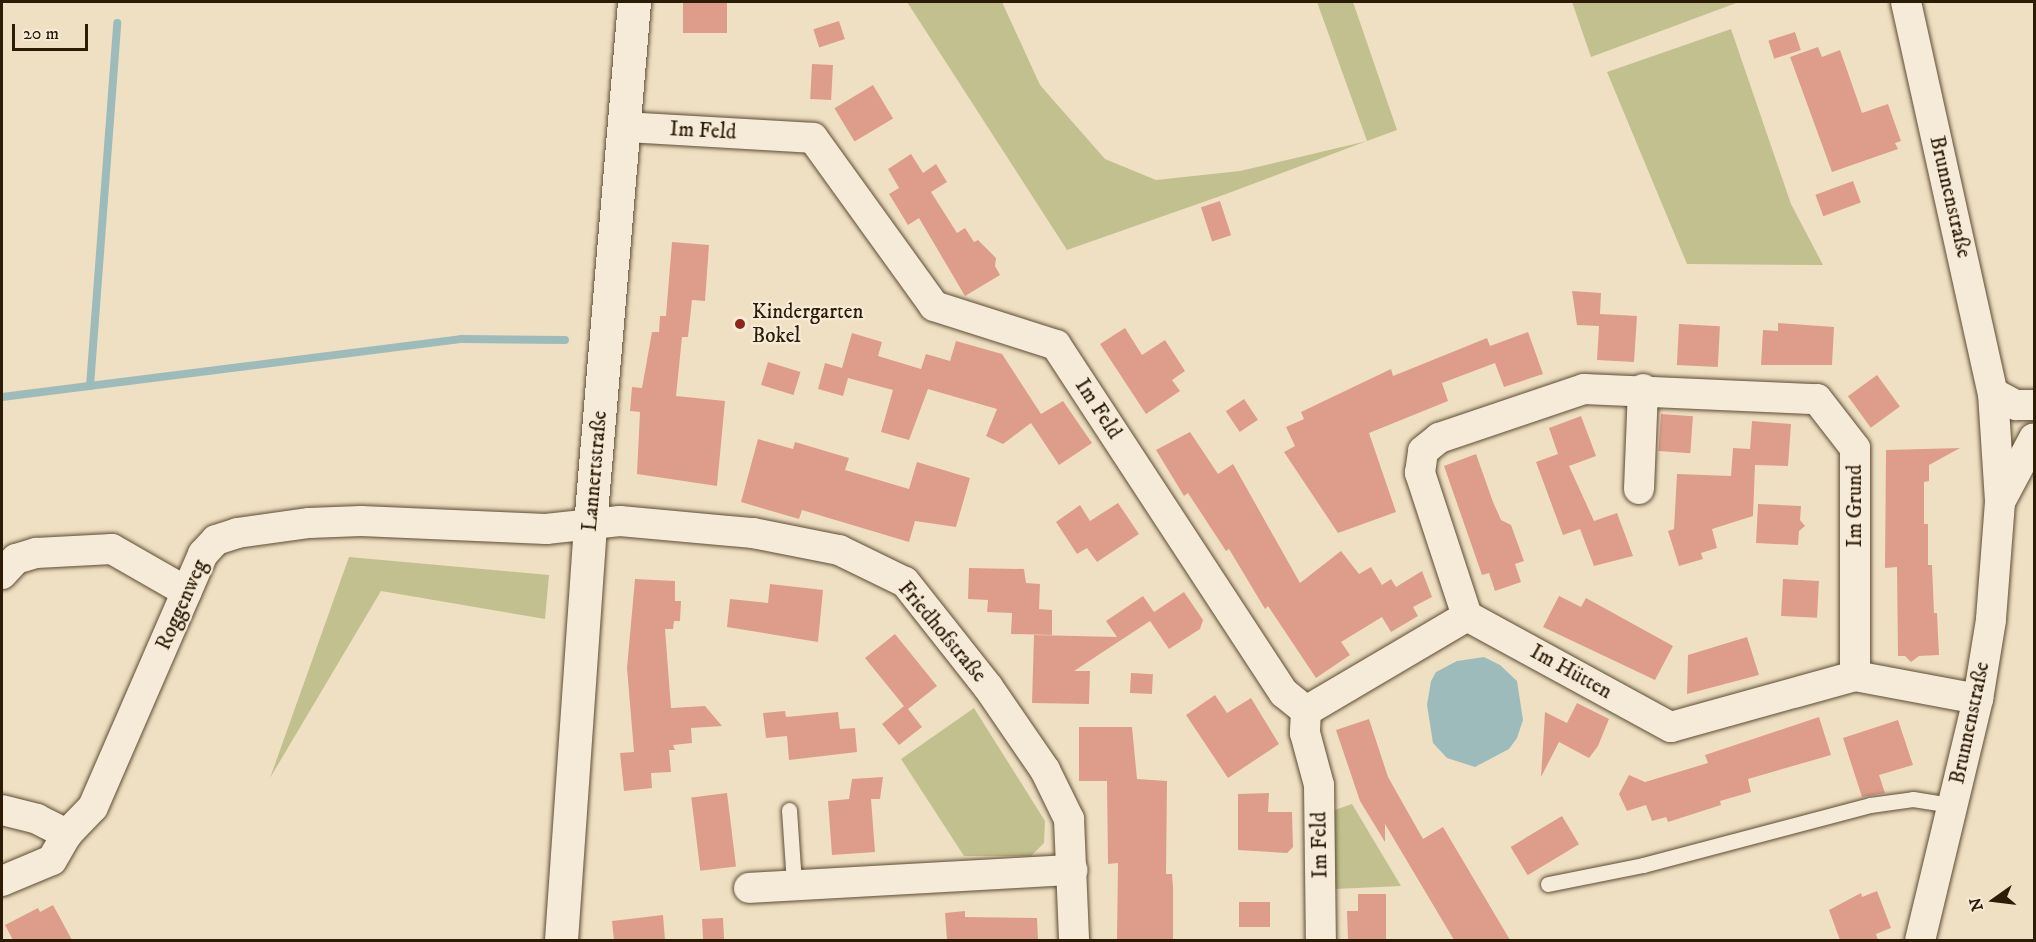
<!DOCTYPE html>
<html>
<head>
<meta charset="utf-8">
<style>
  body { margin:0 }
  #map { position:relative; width:2036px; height:942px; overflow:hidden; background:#f0e0c3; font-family:"IM FELL DW Pica",serif }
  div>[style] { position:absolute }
  .green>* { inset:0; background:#c2c08e }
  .water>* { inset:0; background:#9dbbbb }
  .stream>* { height:8px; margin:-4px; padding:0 4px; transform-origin:4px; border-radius:4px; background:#9dbbbb }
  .building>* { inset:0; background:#de9d8a; transform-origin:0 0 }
  .roads { filter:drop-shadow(0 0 2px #5d4c34) drop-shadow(0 0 2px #5d4c34) }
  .service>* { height:15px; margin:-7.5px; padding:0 7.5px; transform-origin:7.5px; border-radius:7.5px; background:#f5ebd8 }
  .minor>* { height:30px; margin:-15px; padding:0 15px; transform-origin:15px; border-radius:15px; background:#f5ebd8 }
  .tertiary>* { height:33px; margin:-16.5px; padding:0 16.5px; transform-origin:16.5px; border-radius:16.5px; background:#f5ebd8 }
  .dots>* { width:16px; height:16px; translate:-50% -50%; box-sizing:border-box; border:3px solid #f5ebd8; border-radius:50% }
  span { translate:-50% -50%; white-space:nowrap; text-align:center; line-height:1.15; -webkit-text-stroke:4.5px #f5ebd8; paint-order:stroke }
  .street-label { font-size:21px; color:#2c1b05 }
  .poi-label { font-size:21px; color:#2c1b05 }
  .left { translate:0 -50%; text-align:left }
  .frame { position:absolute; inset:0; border:3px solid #2c1b05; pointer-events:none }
  .north { position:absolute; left:1964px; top:870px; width:60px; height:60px; -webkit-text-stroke:4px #f5ebd8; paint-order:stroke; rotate:256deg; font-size:16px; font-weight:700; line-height:24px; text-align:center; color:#2c1b05 }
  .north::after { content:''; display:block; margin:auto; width:21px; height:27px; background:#2c1b05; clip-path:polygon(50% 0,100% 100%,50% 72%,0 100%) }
  .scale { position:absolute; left:12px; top:24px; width:76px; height:27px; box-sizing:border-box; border:3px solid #2c1b05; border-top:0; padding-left:8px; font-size:18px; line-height:21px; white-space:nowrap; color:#2c1b05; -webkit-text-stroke:4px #f5ebd8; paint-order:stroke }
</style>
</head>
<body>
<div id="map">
  <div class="green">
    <i style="clip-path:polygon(907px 2px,1002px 2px,1040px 85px,1105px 159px,1156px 180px,1240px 171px,1367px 141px,1317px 2px,1353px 2px,1397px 130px,1367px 141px,1226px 194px,1067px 250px)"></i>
    <i style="clip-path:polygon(1572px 2px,1739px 2px,1591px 57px)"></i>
    <i style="clip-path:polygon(1731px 29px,1791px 204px,1823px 265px,1687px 264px,1607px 72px)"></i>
    <i style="clip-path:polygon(349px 557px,549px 575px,545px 619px,381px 591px,270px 778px)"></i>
    <i style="clip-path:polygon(974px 708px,1045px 821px,1044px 843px,1031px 856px,964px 856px,901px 759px)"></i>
    <i style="clip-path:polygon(1352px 804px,1401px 886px,1335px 889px,1329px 812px)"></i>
  </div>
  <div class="water">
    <i style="clip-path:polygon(1484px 657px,1500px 665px,1517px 681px,1523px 720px,1517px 738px,1509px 749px,1475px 767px,1447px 758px,1433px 743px,1427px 705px,1431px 681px,1436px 672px,1457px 661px)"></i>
  </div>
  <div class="stream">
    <i style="left:90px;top:386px;width:364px;rotate:-85.7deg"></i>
    <i style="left:2px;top:397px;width:464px;rotate:-7.2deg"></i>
    <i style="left:462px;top:339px;width:103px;rotate:0.6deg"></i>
  </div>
  <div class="building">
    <i style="left:683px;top:2px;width:44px;height:31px"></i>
    <i style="left:839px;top:21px;width:19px;height:27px;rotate:72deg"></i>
    <i style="left:1795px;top:32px;width:19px;height:28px;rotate:72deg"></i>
    <i style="clip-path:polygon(1818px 47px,1822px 57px,1840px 50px,1862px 113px,1888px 104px,1901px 141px,1895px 143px,1898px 149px,1832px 172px,1790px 57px)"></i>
    <i style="left:812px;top:64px;width:21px;height:35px;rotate:3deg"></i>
    <i style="left:873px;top:85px;width:39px;height:45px;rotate:59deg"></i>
    <i style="clip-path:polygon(911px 154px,923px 173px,936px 164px,947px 182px,931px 192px,957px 233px,965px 228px,974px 242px,978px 240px,996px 258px,995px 266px,1000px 275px,965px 296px,919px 218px,908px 225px,889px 194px,899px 188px,888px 169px)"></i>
    <i style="left:1853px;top:181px;width:23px;height:40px;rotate:70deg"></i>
    <i style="left:1220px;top:201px;width:36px;height:20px;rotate:72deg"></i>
    <i style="clip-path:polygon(672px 242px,709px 245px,705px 301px,692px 300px,688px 337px,682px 337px,676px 396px,725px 401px,717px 486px,637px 474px,640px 412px,630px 411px,632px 387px,642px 388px,652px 332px,659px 332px,660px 316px,666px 316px)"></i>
    <i style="clip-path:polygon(1572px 291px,1601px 293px,1600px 314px,1637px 316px,1634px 362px,1597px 360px,1599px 326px,1577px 325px)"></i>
    <i style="clip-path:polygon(1778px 323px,1834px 327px,1832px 365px,1761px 365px,1763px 330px,1778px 331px)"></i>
    <i style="left:1679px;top:324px;width:41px;height:41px;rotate:3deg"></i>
    <i style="clip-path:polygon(1125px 328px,1142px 355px,1165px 340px,1185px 371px,1172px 380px,1180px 391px,1146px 414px,1100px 344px)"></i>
    <i style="clip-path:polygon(1528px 332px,1543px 374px,1504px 387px,1495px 363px,1442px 383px,1448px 401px,1369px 433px,1396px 512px,1338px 533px,1284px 452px,1295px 446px,1286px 427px,1304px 419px,1301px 412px,1391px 369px,1393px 376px,1487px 338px,1490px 346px)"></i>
    <i style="clip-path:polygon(852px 333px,882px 342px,878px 356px,921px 369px,926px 354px,950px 361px,956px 341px,1002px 354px,1041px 414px,1063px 401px,1092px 443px,1059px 465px,1031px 423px,1003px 444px,986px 436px,997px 409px,928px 389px,909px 440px,881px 432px,893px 390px,848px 378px,843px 396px,818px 389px,825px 363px,842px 368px)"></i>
    <i style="left:768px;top:362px;width:34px;height:24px;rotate:17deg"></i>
    <i style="left:1877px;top:375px;width:39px;height:36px;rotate:54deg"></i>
    <i style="left:1244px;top:399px;width:25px;height:22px;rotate:56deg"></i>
    <i style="left:1661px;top:414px;width:32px;height:37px;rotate:4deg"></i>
    <i style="clip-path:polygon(1581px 416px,1596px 456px,1569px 466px,1594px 521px,1617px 513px,1633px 556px,1594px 566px,1580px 529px,1563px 535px,1536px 462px,1558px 454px,1549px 428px)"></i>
    <i style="clip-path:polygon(1752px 421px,1791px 424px,1788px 466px,1755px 465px,1753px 516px,1712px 529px,1717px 548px,1701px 553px,1703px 559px,1679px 566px,1668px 531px,1674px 529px,1677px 474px,1731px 476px,1733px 448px,1750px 449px)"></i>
    <i style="clip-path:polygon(1190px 432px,1218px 474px,1233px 464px,1300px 583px,1341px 551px,1359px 574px,1371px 567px,1382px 585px,1391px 579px,1396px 587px,1422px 571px,1432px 597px,1413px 607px,1418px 616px,1391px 632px,1382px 617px,1341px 642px,1350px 655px,1316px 678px,1268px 606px,1265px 609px,1229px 549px,1226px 551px,1188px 493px,1184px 496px,1156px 450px)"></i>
    <i style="clip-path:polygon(758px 439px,793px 449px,795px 442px,849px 458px,845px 470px,909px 489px,917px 462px,970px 478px,956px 527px,915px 521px,909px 542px,802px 510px,799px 519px,741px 502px)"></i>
    <i style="clip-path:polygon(1960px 448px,1929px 465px,1929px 481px,1924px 482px,1924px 524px,1928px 524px,1928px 565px,1932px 565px,1934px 613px,1937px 613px,1939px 655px,1919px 656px,1911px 662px,1905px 656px,1898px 656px,1897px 567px,1885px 568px,1886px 450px)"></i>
    <i style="clip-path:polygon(1476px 454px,1493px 502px,1501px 520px,1511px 525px,1524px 561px,1515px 564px,1521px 582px,1495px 591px,1489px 573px,1482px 575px,1444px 466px)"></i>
    <i style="clip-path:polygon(1118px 503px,1139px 534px,1097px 562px,1087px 548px,1077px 554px,1056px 522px,1080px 505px,1090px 521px)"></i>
    <i style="clip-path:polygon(1758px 504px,1801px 506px,1800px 520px,1805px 526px,1799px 531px,1798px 545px,1756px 543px)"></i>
    <i style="clip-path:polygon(969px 568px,1024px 569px,1026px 583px,1040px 584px,1039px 609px,1052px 610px,1052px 635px,1011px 634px,1012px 613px,987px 612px,988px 600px,968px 599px)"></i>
    <i style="clip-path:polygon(635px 579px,675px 581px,675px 601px,681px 601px,680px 621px,674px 621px,673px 629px,665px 629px,671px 708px,705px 706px,722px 726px,691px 728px,692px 743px,673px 745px,675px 750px,669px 750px,671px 772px,651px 773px,652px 788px,624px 791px,620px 753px,634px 752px,627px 668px)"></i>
    <i style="left:1783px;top:579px;width:36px;height:37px;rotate:3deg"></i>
    <i style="clip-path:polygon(770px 584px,823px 590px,818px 642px,727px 627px,730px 599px,768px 603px)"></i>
    <i style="clip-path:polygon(1184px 592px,1203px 620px,1200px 629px,1169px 649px,1150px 621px,1074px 671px,1090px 671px,1089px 704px,1032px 703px,1034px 635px,1117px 637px,1106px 621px,1143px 596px,1154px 612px)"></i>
    <i style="clip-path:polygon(1559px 596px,1581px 607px,1586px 598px,1673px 646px,1655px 680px,1543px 627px)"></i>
    <i style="clip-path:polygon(895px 634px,937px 686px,908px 709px,922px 727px,899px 745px,882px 724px,904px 706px,865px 658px)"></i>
    <i style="clip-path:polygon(1747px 637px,1759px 675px,1687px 694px,1688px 655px)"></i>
    <i style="left:1131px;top:673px;width:22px;height:20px;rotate:3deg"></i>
    <i style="clip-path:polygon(1215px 695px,1227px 713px,1251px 698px,1279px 744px,1228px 778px,1186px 715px)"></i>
    <i style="clip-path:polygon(1577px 703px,1609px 719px,1598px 746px,1589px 758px,1559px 742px,1541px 777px,1545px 712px,1567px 723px)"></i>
    <i style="clip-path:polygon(785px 711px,786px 717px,838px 712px,840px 729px,855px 728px,857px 752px,789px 760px,787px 736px,766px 738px,763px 713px)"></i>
    <i style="clip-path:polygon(1819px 717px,1831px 755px,1748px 779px,1751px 792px,1720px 801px,1721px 805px,1668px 822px,1666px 817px,1652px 821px,1646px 805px,1627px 811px,1619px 794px,1629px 775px,1645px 782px,1708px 763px,1705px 755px)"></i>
    <i style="clip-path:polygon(1369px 719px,1388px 777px,1423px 839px,1443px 827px,1510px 940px,1454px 940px,1385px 824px,1385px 842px,1360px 801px,1336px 730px)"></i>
    <i style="clip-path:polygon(1898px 720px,1913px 765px,1879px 775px,1885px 793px,1862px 797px,1843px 738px)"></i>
    <i style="clip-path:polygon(1079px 727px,1132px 727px,1137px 779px,1167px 781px,1166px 874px,1172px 874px,1173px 888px,1173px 940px,1117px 940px,1118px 863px,1108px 864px,1107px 781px,1079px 781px)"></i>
    <i style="clip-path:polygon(883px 777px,880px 799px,871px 799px,875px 852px,832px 855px,828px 801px,849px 799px,852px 779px)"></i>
    <i style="left:727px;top:793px;width:74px;height:36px;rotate:83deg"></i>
    <i style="clip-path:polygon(1269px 793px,1268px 812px,1292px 812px,1293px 847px,1287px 853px,1238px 850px,1238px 794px)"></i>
    <i style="left:1562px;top:816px;width:33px;height:60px;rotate:59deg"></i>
    <i style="clip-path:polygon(1877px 891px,1891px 928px,1876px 934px,1878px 940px,1840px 940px,1829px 910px,1861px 893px,1862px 897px)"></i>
    <i style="clip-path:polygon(1358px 894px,1386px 894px,1386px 940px,1348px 940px,1347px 911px,1358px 911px)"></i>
    <i style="left:1239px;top:902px;width:31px;height:25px"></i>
    <i style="clip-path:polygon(53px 905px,72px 940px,13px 940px,5px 925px,38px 908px,40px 912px)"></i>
    <i style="clip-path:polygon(965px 911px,965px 917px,1037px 918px,1038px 940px,947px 940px,945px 913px)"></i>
    <i style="clip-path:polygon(663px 915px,665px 940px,614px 940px,612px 921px)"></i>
    <i style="left:723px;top:918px;width:22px;height:21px;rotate:87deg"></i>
  </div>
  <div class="roads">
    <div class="service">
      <i style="left:789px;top:810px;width:74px;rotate:86.1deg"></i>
      <i style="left:1548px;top:884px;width:97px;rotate:-11.3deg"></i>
      <i style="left:1643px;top:865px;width:235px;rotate:-14.8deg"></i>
      <i style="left:1870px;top:805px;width:43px;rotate:-7.9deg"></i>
      <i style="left:1913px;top:799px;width:39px;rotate:9deg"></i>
    </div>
    <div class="minor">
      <i style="left:1906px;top:2px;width:401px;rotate:77.5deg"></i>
      <i style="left:1993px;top:393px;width:109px;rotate:86.3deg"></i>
      <i style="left:2000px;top:502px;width:118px;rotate:94.4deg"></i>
      <i style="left:1991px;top:620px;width:80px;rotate:99.3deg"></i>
      <i style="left:1978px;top:699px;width:248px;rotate:103.5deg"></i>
      <i style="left:625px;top:127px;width:188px;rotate:3.3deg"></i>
      <i style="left:813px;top:138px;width:207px;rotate:54.2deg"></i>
      <i style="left:934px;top:306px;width:128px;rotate:17.7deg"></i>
      <i style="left:1056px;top:345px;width:416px;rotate:56.8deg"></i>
      <i style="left:1284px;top:693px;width:28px;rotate:39deg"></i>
      <i style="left:1306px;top:711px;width:22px;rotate:93deg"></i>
      <i style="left:1305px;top:733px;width:54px;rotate:74.9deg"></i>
      <i style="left:1319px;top:785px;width:155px;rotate:89.3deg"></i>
      <i style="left:1993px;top:393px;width:26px;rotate:28deg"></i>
      <i style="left:2016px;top:405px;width:18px"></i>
      <i style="left:1639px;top:489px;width:100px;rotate:-87.7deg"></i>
      <i style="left:2000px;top:502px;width:72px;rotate:-62deg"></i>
      <i style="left:2px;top:574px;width:21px;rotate:-47deg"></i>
      <i style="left:16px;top:559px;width:21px;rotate:-17deg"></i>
      <i style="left:36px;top:553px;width:76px;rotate:-3deg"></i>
      <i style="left:112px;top:549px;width:86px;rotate:29.8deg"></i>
      <i style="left:1467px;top:616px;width:151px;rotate:-108.2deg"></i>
      <i style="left:1420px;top:473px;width:22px;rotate:-82deg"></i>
      <i style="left:1423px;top:451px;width:21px;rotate:-39deg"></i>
      <i style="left:1439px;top:438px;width:153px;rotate:-18.7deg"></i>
      <i style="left:1584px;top:389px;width:233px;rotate:2.5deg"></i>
      <i style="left:1817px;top:399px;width:62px;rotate:52.2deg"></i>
      <i style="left:1855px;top:448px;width:228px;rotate:90deg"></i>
      <i style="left:1855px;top:676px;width:125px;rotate:10.6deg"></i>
      <i style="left:1306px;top:711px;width:187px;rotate:-30.5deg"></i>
      <i style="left:1467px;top:616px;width:232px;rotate:28.6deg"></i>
      <i style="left:1671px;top:727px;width:191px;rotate:-15.5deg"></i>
      <i style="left:2px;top:810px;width:36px;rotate:14deg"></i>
      <i style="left:37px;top:819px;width:34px;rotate:27deg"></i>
      <i style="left:2px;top:881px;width:54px;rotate:-22.8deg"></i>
      <i style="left:52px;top:860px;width:30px;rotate:-60deg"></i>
      <i style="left:67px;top:834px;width:37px;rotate:-46deg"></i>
      <i style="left:93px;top:807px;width:276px;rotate:-66.5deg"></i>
      <i style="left:203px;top:554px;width:19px;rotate:-47deg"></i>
      <i style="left:216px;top:540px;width:22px;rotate:-18deg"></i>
      <i style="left:237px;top:533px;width:73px;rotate:-7.9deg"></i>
      <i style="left:309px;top:523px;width:52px;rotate:-2.2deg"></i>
      <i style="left:361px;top:521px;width:185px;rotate:2.5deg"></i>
      <i style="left:546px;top:529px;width:74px;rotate:-6.2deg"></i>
      <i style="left:620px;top:521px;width:134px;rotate:5.2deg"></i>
      <i style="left:753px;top:533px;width:88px;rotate:11.2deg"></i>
      <i style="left:839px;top:550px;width:73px;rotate:25.9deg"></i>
      <i style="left:905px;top:582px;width:134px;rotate:51.7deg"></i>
      <i style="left:988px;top:687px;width:101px;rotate:55.5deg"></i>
      <i style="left:1045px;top:770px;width:55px;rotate:63.9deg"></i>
      <i style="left:1069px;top:819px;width:121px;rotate:87.6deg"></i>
      <i style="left:749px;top:888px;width:324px;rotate:-3.2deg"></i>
    </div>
    <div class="tertiary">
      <i style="left:561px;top:940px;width:416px;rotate:-86deg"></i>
      <i style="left:590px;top:525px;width:525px;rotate:-85.19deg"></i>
    </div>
  </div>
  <div class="dots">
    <i style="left:740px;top:324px;background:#8f2418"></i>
  </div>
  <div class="street-label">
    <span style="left:703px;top:131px;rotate:3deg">Im Feld</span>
    <span style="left:1950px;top:197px;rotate:77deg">Brunnenstraße</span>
    <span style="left:1098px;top:409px;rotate:57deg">Im Feld</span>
    <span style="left:595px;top:471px;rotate:-85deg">Lannertstraße</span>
    <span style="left:1855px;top:506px;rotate:-90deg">Im Grund</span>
    <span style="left:182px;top:605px;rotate:-66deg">Roggenweg</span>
    <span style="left:942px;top:632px;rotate:50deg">Friedhofstraße</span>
    <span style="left:1571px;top:672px;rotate:29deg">Im Hütten</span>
    <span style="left:1970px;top:723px;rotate:-78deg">Brunnenstraße</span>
    <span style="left:1320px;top:845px;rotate:-91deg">Im Feld</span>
  </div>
  <div class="poi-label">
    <span class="left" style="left:752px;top:324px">Kindergarten<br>Bokel</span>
  </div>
  <div class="frame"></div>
  <div class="north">N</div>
  <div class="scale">20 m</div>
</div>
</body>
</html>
